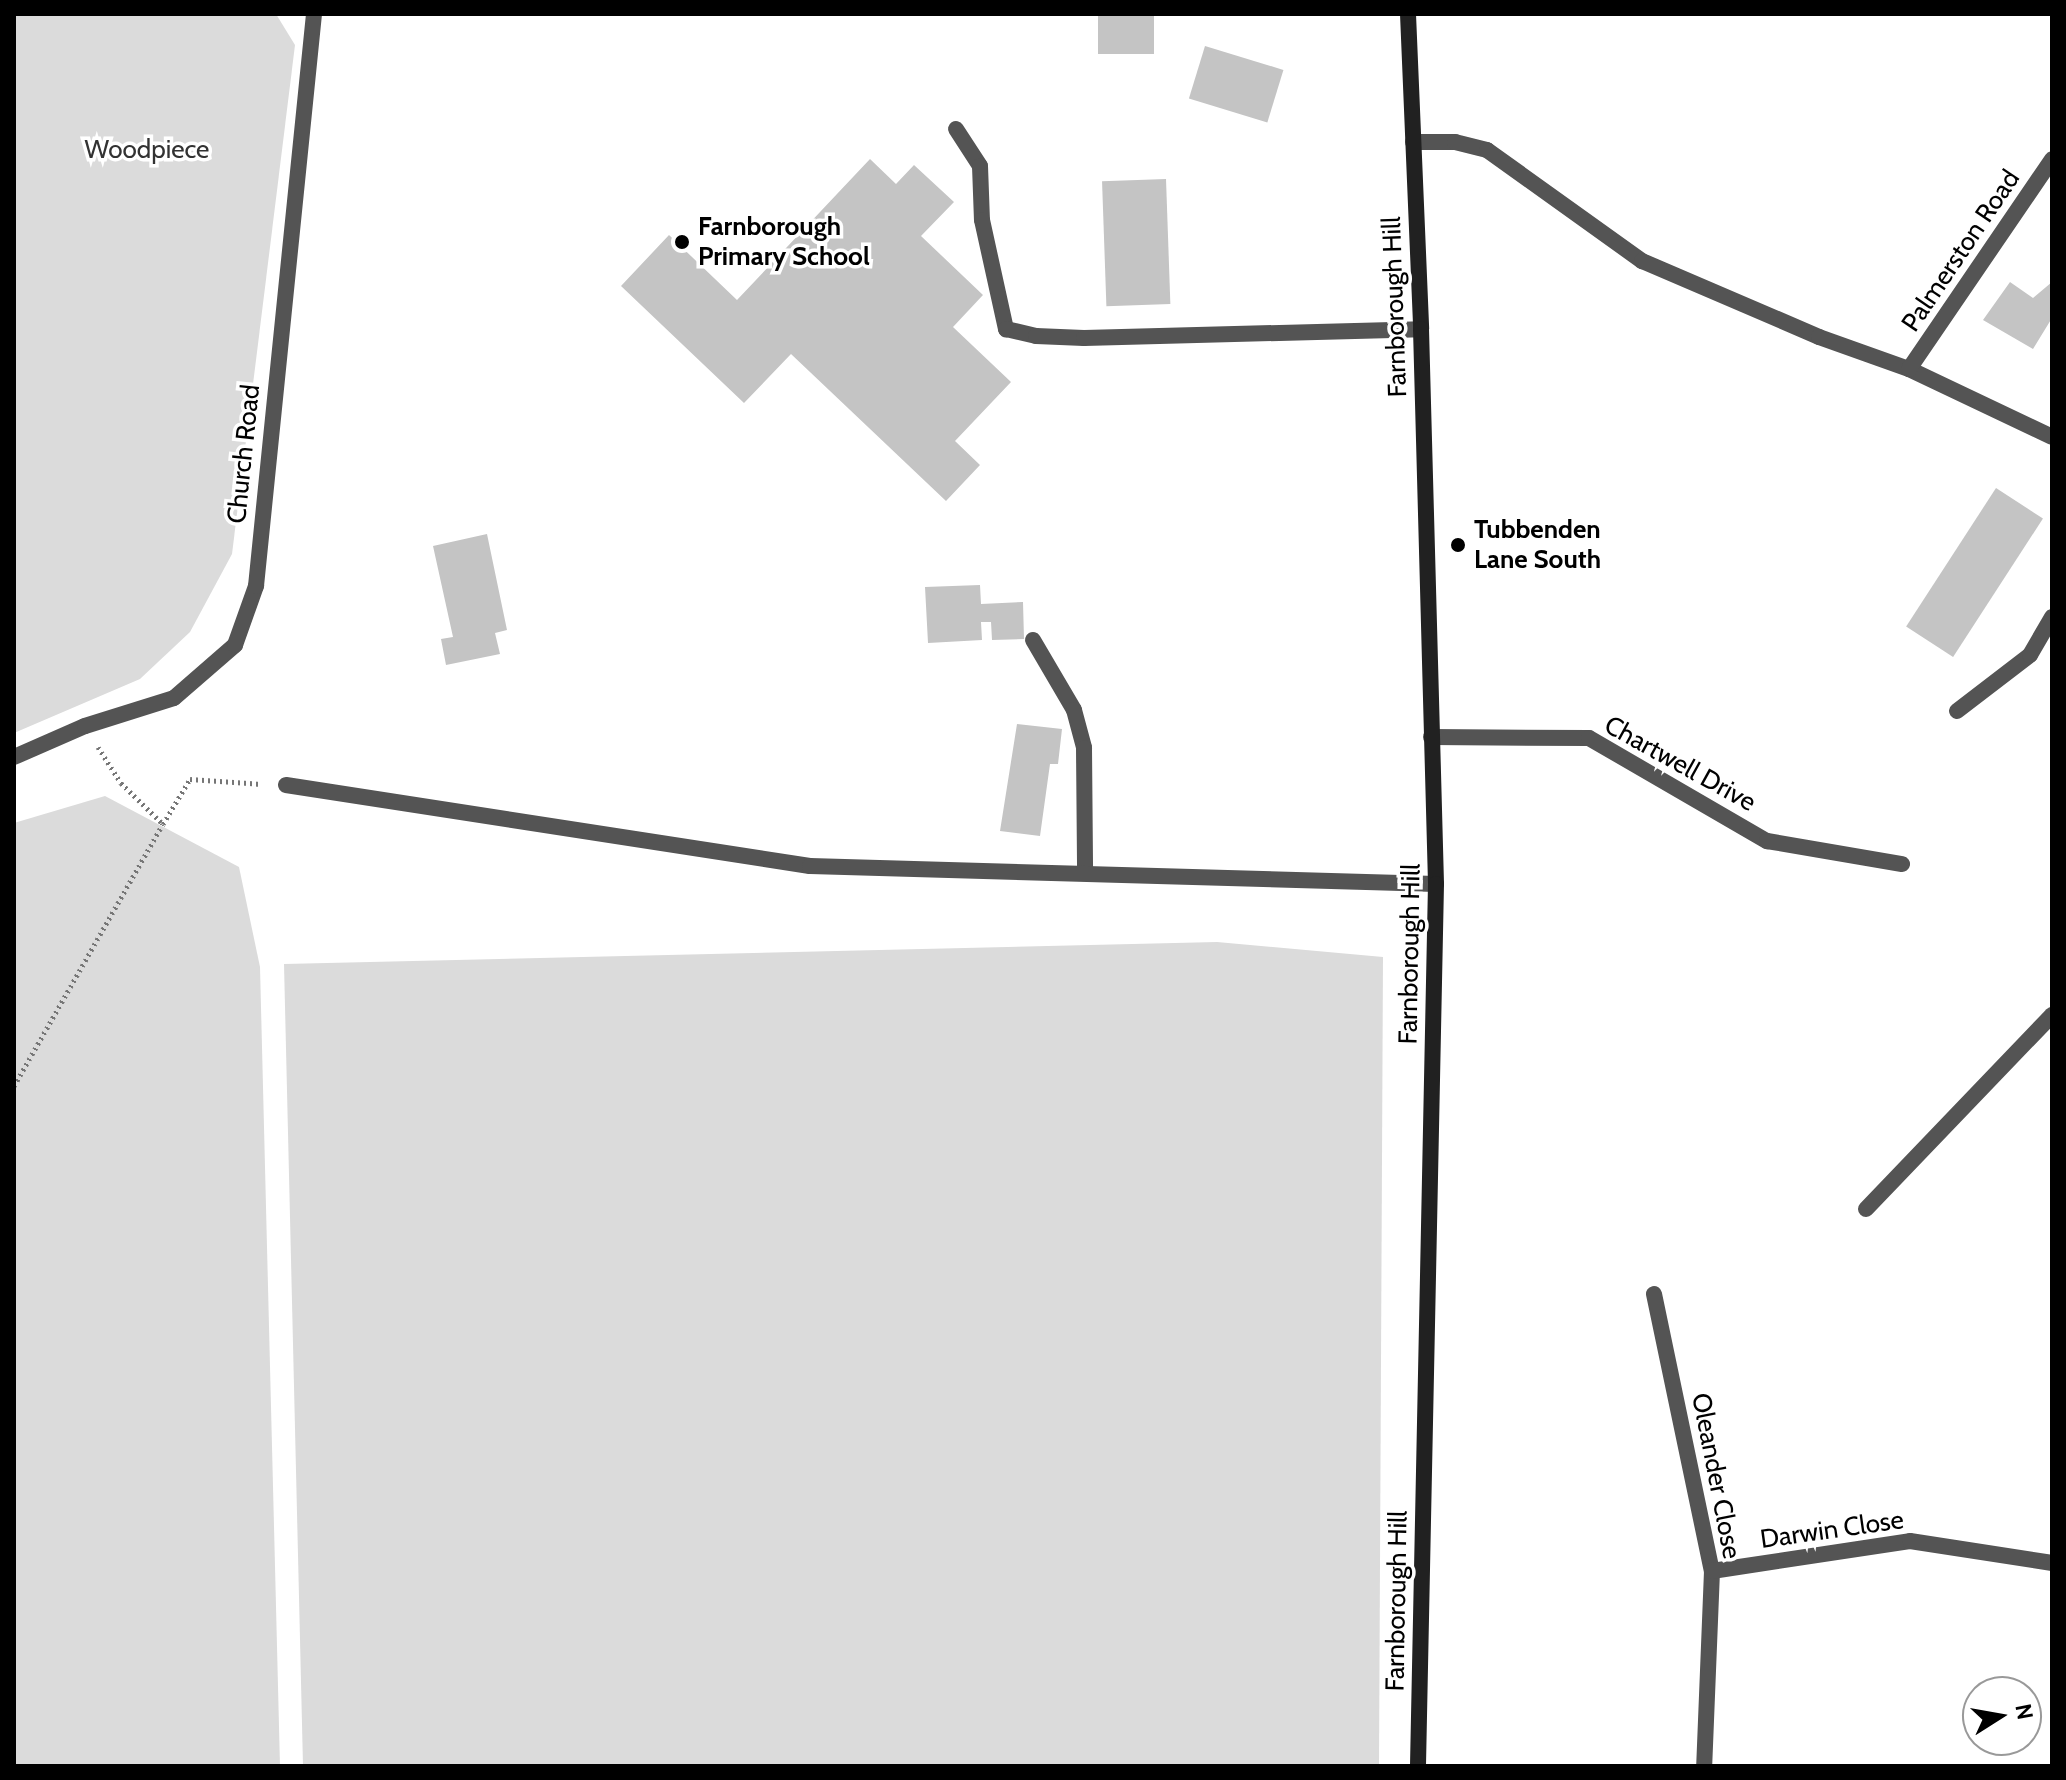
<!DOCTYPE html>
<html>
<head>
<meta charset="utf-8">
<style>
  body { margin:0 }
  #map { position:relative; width:2066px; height:1780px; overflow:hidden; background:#fff; font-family:Cabin,sans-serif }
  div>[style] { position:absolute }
  .green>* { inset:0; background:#dbdbdb }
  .building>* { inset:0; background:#c4c4c4; transform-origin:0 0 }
  .path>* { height:5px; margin-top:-2.5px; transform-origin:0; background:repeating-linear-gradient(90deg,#767676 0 2px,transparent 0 6px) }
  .service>* { height:16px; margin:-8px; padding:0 8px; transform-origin:8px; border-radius:8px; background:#545454 }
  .minor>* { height:16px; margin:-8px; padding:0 8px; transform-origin:8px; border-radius:8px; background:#545454 }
  .secondary>* { height:16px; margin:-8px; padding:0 8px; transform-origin:8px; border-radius:8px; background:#212121 }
  .dots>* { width:22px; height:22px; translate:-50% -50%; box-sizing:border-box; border:4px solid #fff; border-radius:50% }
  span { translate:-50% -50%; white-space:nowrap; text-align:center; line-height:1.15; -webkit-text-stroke:7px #fff; paint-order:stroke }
  .park-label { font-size:26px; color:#323232 }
  .poi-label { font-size:26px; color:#000; font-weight:700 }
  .left { translate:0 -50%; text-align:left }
  .street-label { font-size:26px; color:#000 }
  .frame { position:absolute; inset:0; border:16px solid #000; pointer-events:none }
  .north { position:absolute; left:1962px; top:1676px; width:80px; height:80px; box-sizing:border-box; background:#fff; border:2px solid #999; border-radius:50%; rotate:79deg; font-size:22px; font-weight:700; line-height:32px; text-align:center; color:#000 }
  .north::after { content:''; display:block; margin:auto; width:28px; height:36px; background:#000; clip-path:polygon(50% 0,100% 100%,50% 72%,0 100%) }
</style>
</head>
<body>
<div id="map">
  <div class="green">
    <i style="clip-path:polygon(14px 14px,276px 14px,295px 45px,232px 554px,190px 632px,140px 679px,14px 733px)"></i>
    <i style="clip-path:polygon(105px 796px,239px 867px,260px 967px,280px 1766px,14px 1766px,14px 823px)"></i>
    <i style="clip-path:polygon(1217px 942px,1383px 957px,1379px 1766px,303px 1766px,284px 964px)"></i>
  </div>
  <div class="building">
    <i style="left:1098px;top:14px;width:56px;height:40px"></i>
    <i style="left:1205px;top:46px;width:82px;height:55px;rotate:17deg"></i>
    <i style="clip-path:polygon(870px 159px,896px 184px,914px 165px,954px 202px,921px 236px,983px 295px,953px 327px,1011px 382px,955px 441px,980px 465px,946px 501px,791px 354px,744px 403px,621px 286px,669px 235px,737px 300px)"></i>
    <i style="left:1166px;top:179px;width:125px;height:64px;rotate:88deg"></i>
    <i style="clip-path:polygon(2010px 282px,2033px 298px,2052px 282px,2052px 318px,2033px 349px,1983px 320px)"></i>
    <i style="left:1996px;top:488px;width:56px;height:165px;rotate:33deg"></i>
    <i style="clip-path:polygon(487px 534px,507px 630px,495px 633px,500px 654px,446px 665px,441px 639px,453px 637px,433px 546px)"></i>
    <i style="clip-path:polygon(980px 585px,981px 604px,1023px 602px,1024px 639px,992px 640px,991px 622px,981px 622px,982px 640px,928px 643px,925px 587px)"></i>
    <i style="clip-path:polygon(1017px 724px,1062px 729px,1058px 764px,1050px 764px,1040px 836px,1000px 831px)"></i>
  </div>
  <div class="path">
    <i style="left:98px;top:747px;width:43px;rotate:57.4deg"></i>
    <i style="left:121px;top:783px;width:59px;rotate:44.3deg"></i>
    <i style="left:163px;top:824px;width:52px;rotate:-59deg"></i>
    <i style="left:190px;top:779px;width:71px;rotate:4deg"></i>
    <i style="left:14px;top:1086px;width:301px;rotate:-60.4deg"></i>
  </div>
  <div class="service">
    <i style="left:956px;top:129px;width:44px;rotate:57deg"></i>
    <i style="left:980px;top:166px;width:54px;rotate:87.9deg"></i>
    <i style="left:982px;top:220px;width:112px;rotate:77.6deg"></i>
    <i style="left:1006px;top:329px;width:31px;rotate:13deg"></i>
    <i style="left:1036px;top:336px;width:48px;rotate:2.4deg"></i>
    <i style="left:1084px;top:338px;width:337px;rotate:-1.5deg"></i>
    <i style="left:1033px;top:640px;width:81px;rotate:59.6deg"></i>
    <i style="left:1074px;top:710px;width:39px;rotate:75deg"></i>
    <i style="left:1084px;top:748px;width:124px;rotate:89.5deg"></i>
    <i style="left:286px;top:785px;width:530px;rotate:8.79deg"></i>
    <i style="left:810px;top:866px;width:626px;rotate:1.65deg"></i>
    <i style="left:1866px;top:1209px;width:269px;rotate:-46.2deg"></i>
  </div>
  <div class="minor">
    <i style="left:1413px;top:142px;width:42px"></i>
    <i style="left:1455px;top:142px;width:33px;rotate:14deg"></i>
    <i style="left:1487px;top:150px;width:191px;rotate:35.6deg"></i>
    <i style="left:1642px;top:261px;width:193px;rotate:23.2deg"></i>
    <i style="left:1819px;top:337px;width:96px;rotate:19.6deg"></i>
    <i style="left:1909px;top:369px;width:158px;rotate:25.4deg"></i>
    <i style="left:1909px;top:369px;width:254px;rotate:-55.7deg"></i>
    <i style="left:1957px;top:711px;width:92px;rotate:-37.5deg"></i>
    <i style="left:2030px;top:655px;width:44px;rotate:-59.9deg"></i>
    <i style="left:1431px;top:737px;width:158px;rotate:0.4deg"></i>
    <i style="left:1589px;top:738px;width:206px;rotate:30.1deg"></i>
    <i style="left:1767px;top:841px;width:137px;rotate:9.7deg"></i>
    <i style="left:14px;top:757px;width:77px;rotate:-23.6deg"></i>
    <i style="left:85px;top:726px;width:93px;rotate:-17.5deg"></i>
    <i style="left:174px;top:698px;width:81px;rotate:-41deg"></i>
    <i style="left:235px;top:645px;width:63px;rotate:-70.4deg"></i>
    <i style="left:256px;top:586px;width:575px;rotate:-84.21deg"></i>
    <i style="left:1654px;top:1294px;width:283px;rotate:78.2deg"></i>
    <i style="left:1712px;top:1571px;width:195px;rotate:92.3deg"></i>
    <i style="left:1712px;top:1571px;width:200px;rotate:-8.6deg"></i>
    <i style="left:1910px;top:1541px;width:144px;rotate:8.8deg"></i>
  </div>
  <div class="secondary">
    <i style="left:1408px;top:14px;width:315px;rotate:87.6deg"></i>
    <i style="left:1421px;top:329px;width:555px;rotate:88.45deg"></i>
    <i style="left:1436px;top:884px;width:882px;rotate:91.17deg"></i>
  </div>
  <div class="dots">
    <i style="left:682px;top:242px;background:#000"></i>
    <i style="left:1458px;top:545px;background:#000"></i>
  </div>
  <div class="park-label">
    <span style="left:147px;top:150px">Woodpiece</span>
  </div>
  <div class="poi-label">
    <span class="left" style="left:698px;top:242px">Farnborough<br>Primary School</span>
    <span class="left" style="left:1474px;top:545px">Tubbenden<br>Lane South</span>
  </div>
  <div class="street-label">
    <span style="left:1961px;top:251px;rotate:-56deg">Palmerston Road</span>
    <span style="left:1395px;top:307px;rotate:-92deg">Farnborough Hill</span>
    <span style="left:244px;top:454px;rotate:-84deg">Church Road</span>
    <span style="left:1680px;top:764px;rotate:29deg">Chartwell Drive</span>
    <span style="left:1410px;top:954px;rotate:-89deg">Farnborough Hill</span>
    <span style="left:1716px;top:1476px;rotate:79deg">Oleander Close</span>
    <span style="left:1832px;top:1530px;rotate:-8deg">Darwin Close</span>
    <span style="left:1397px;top:1601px;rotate:-89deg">Farnborough Hill</span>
  </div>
  <div class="frame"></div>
  <div class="north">N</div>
</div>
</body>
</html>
